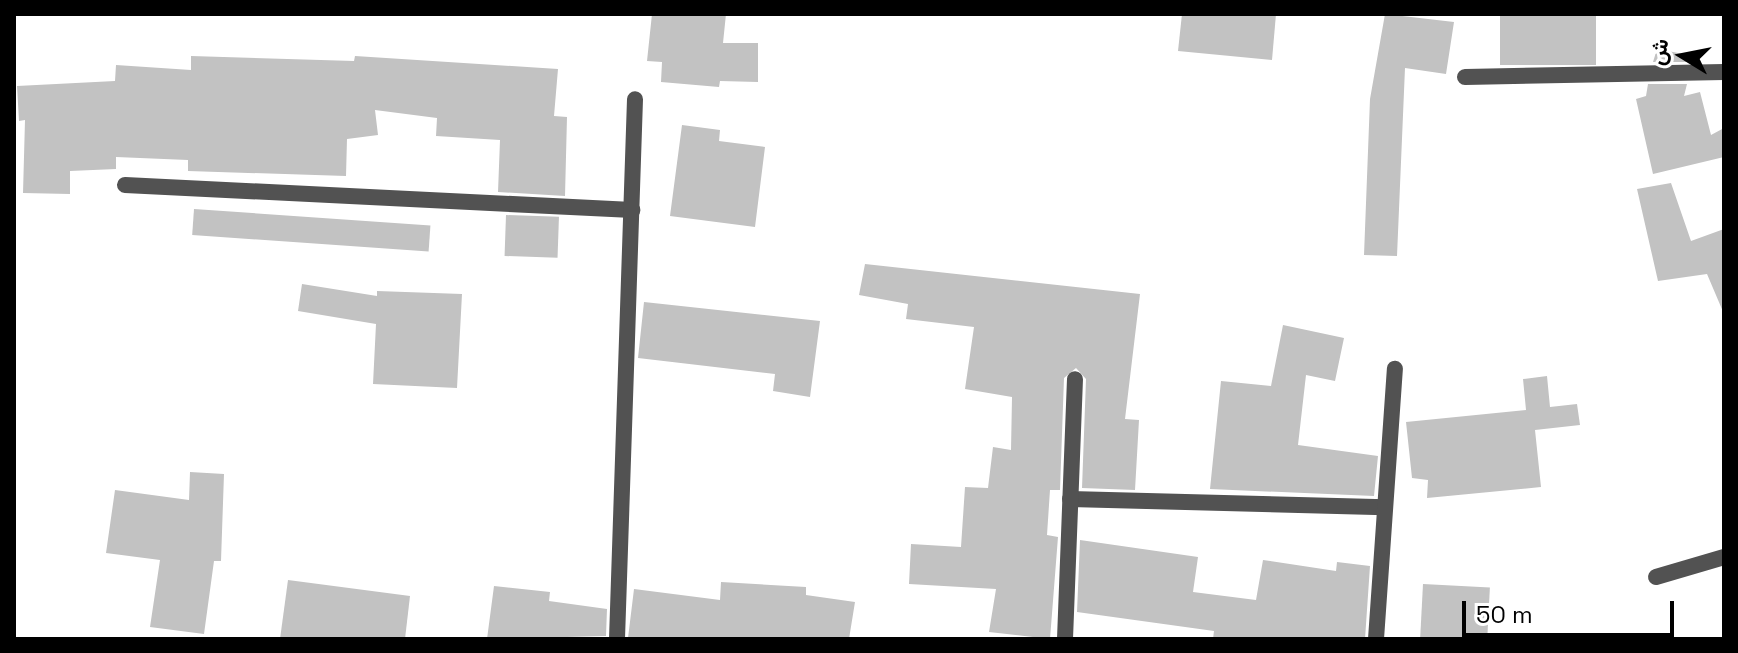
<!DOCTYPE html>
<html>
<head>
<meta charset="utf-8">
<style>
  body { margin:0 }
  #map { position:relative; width:1738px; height:653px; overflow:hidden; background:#fff; font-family:"Space Grotesk",Vazirmatn,sans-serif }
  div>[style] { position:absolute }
  .building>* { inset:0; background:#c2c2c2; transform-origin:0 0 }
  .street>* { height:16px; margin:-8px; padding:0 8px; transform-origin:8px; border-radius:8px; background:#525252 }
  span { translate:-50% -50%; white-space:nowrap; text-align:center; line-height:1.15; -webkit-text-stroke:6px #fff; paint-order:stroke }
  .frame { position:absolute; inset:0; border:16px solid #000; pointer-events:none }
  .north { position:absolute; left:1642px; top:16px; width:80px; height:80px; -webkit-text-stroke:6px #fff; paint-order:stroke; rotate:280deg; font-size:22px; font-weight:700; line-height:32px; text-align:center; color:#000 }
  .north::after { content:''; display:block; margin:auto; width:28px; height:36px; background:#000; clip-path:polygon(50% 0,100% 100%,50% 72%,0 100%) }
  .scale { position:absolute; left:1462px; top:601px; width:212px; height:36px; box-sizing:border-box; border:4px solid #000; border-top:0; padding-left:10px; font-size:24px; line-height:28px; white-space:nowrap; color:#000; -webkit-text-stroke:6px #fff; paint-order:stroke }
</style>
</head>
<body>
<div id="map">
  <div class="building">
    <i style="clip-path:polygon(652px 14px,726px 14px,723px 43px,758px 43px,758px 82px,720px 81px,719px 87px,661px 82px,662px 62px,647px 61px)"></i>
    <i style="clip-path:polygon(1182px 14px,1276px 14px,1272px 60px,1178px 51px)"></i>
    <i style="clip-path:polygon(1385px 14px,1454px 22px,1446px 74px,1405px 68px,1397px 256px,1364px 255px,1370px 99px)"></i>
    <i style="left:1500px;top:14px;width:96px;height:51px"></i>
    <i style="clip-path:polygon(1657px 49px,1694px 56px,1692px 62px,1653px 62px)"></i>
    <i style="clip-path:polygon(191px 56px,354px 61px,355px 56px,558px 69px,554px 116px,567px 117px,565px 196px,498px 192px,500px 140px,436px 136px,437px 118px,375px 110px,378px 135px,347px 139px,346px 176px,188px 171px,188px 160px,116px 157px,116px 169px,70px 171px,70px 194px,23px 193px,25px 120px,19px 121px,17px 86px,115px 81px,116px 65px,191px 70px)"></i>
    <i style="clip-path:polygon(1648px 84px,1687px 84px,1684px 96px,1700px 92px,1711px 135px,1724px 128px,1724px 157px,1653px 174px,1636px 99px,1646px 96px)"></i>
    <i style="clip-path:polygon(682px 125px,720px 130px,719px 141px,765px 147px,755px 227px,670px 216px)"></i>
    <i style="clip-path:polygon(1671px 183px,1691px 241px,1724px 229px,1724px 314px,1707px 274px,1658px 281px,1637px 189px)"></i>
    <i style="left:194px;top:209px;width:237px;height:26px;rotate:4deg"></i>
    <i style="left:506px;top:215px;width:53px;height:41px;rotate:2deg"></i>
    <i style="clip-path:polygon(865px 264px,1140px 294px,1125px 419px,1139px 420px,1135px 490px,1082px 488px,1086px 379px,1076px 368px,1064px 378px,1060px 490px,1050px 490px,1047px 535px,1058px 537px,1050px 639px,989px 632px,996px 589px,909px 584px,911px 544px,961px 547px,965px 487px,988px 488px,993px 447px,1011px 450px,1012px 397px,965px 389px,974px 327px,906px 319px,908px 304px,859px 295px)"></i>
    <i style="clip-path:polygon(302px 284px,377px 296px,377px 291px,462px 294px,457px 388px,373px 384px,376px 324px,298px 311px)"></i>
    <i style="clip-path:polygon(644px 302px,820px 321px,810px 397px,773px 391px,775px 374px,638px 358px)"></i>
    <i style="clip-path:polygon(1283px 325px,1344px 338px,1335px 381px,1306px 375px,1298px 445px,1378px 456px,1374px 496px,1210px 489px,1221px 381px,1271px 386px)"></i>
    <i style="clip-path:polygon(1547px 376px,1550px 407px,1577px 404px,1580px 425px,1535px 430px,1541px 487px,1427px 498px,1428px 480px,1412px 478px,1406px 422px,1526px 410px,1523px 379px)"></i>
    <i style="clip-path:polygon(190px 472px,224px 474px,221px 561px,214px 561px,204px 634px,150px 627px,160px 560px,106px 553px,115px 490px,189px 500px)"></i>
    <i style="clip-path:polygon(1080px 540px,1198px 557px,1193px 592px,1256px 600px,1263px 560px,1336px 571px,1337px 562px,1370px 566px,1365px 639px,1213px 639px,1214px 631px,1077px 612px)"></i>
    <i style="clip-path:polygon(288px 580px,410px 596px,405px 639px,280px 639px)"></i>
    <i style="clip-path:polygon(721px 582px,806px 587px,806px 595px,855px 602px,849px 639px,628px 638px,634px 589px,720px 600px)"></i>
    <i style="left:1423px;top:584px;width:67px;height:55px;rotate:3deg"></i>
    <i style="clip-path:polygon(494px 586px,550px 592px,549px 601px,607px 609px,606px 636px,487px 639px)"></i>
  </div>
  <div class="street">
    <i style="left:1465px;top:77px;width:259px;rotate:-1.1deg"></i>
    <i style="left:125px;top:185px;width:508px;rotate:2.82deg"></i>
    <i style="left:1070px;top:499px;width:315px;rotate:1.5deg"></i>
    <i style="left:1656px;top:577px;width:71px;rotate:-16.4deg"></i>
    <i style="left:617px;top:639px;width:540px;rotate:-88.09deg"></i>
    <i style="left:1065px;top:639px;width:260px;rotate:-87.8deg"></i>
    <i style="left:1376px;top:639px;width:271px;rotate:-86deg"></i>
  </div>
  <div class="frame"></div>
  <div class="north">ش</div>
  <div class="scale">50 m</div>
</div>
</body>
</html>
